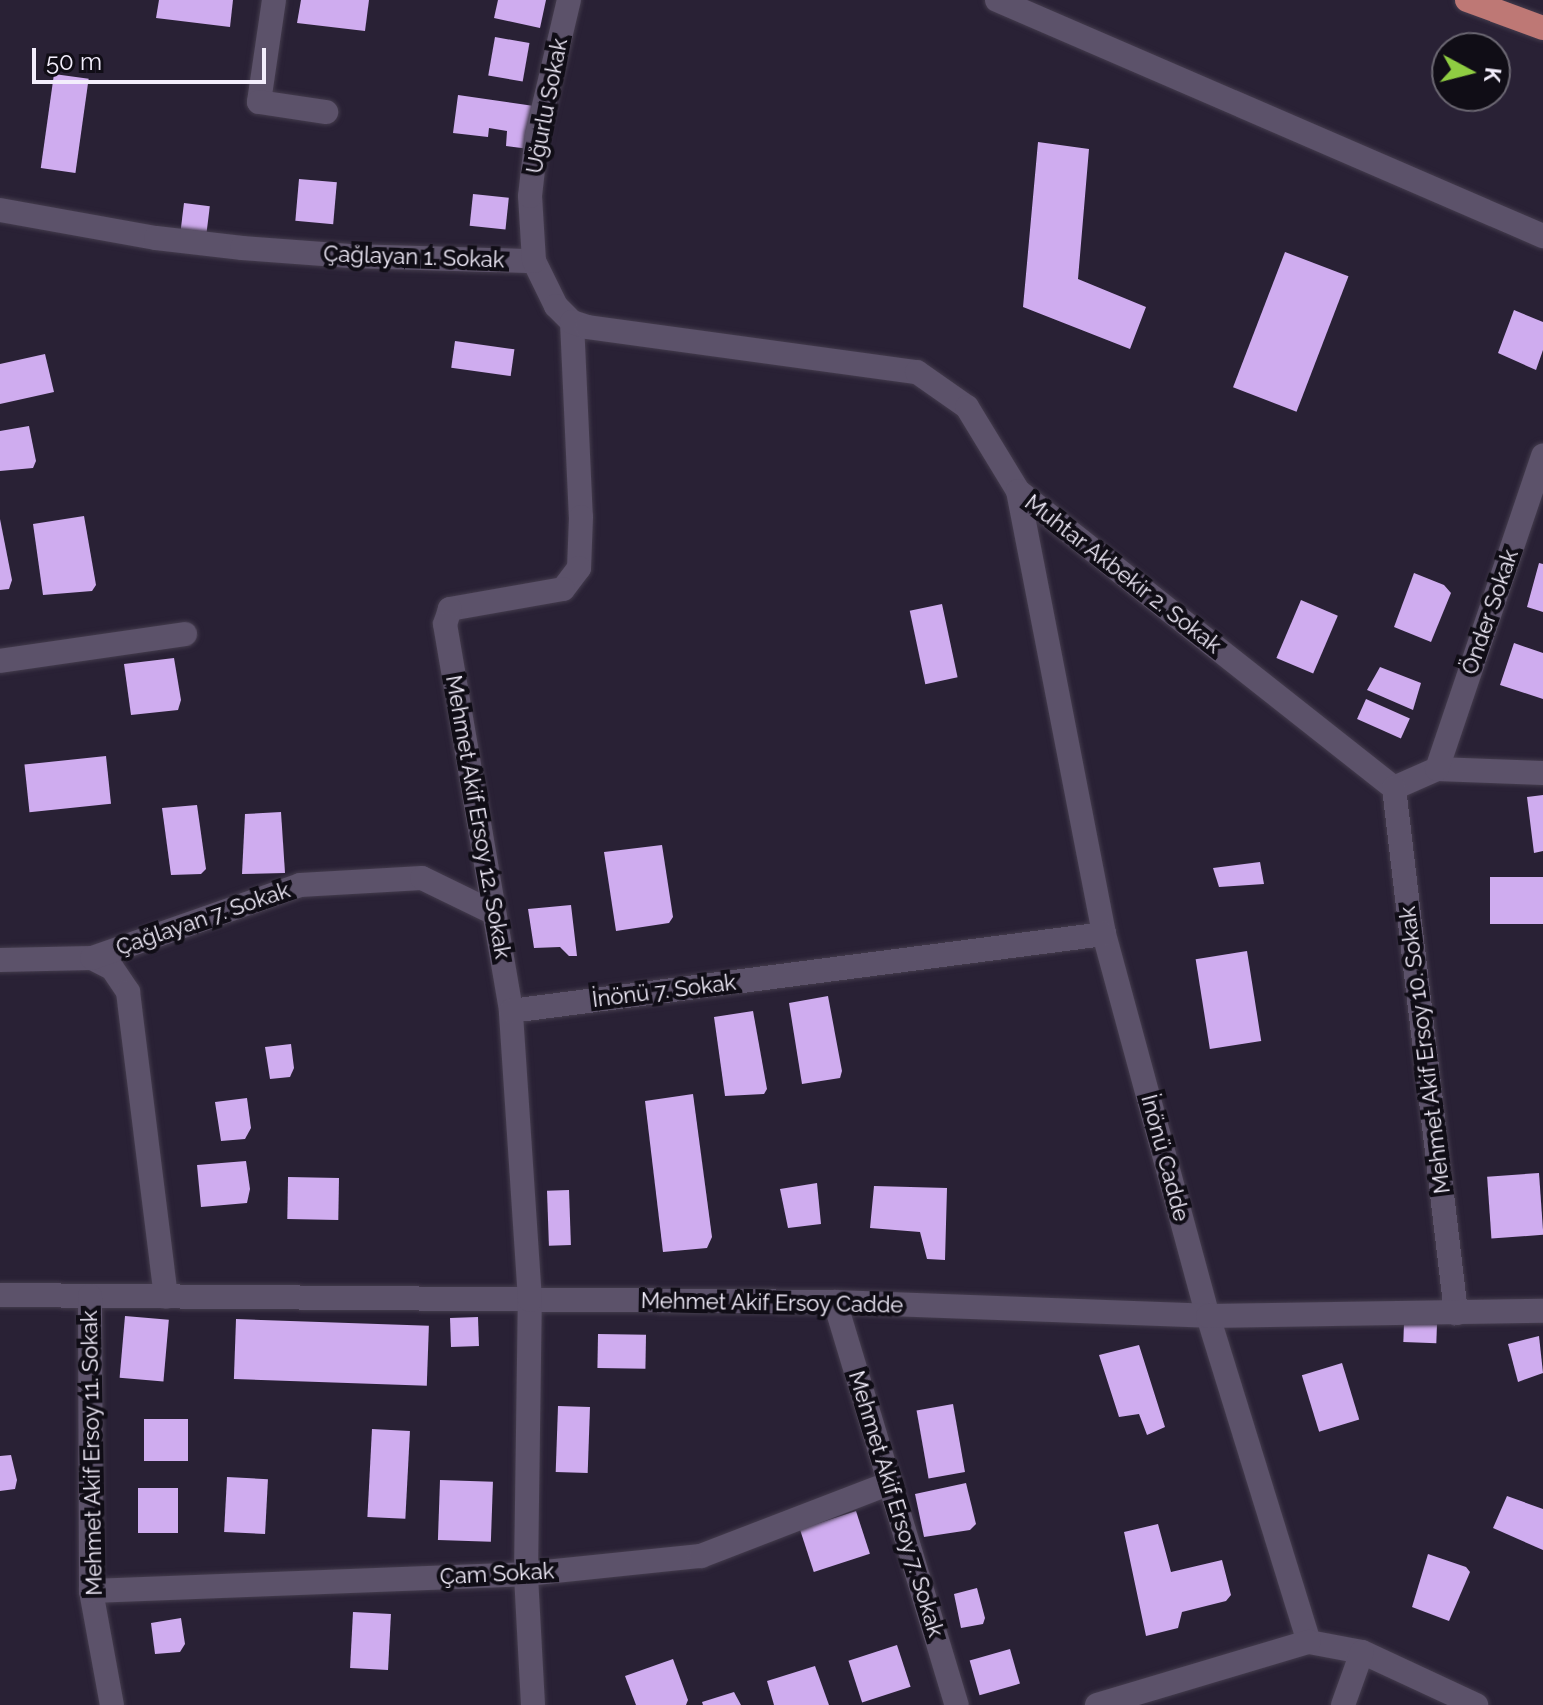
<!DOCTYPE html>
<html>
<head>
<meta charset="utf-8">
<style>
  body { margin:0 }
  #map { position:relative; width:1543px; height:1705px; overflow:hidden; background:#292135; font-family:Raleway,sans-serif }
  div>[style] { position:absolute }
  .building>* { inset:0; background:#cfacef; transform-origin:0 0 }
  .roads { filter:drop-shadow(0 0 2px #443c4d) drop-shadow(0 0 2px #443c4d) }
  .minor>* { height:24px; margin:-12px; padding:0 12px; transform-origin:12px; border-radius:12px; background:#5c526a }
  .major>* { height:24px; margin:-12px; padding:0 12px; transform-origin:12px; border-radius:12px; background:#be7875 }
  span { translate:-50% -50%; white-space:nowrap; text-align:center; line-height:1.15; -webkit-text-stroke:8px #100d16; paint-order:stroke }
  .street-label { font-size:22px; color:#f3eefc }
  .north { position:absolute; left:1431px; top:32px; width:80px; height:80px; box-sizing:border-box; background:#100d16; border:2px solid #6b6772; border-radius:50%; rotate:97deg; font-size:22px; font-weight:700; line-height:32px; text-align:center; color:#f3eefc }
  .north::after { content:''; display:block; margin:auto; width:28px; height:36px; background:#8fcd42; clip-path:polygon(50% 0,100% 100%,50% 72%,0 100%) }
  .scale { position:absolute; left:32px; top:48px; width:234px; height:36px; box-sizing:border-box; border:4px solid #f3eefc; border-top:0; padding-left:10px; font-size:24px; line-height:28px; white-space:nowrap; color:#f3eefc; -webkit-text-stroke:6px #100d16; paint-order:stroke }
</style>
</head>
<body>
<div id="map">
  <div class="building">
    <i style="clip-path:polygon(159px 0,233px 0,230px 27px,156px 18px)"></i>
    <i style="clip-path:polygon(301px 0,369px 0,365px 31px,297px 23px)"></i>
    <i style="clip-path:polygon(498px 0,546px 0,540px 28px,494px 18px)"></i>
    <i style="left:495px;top:37px;width:35px;height:39px;rotate:10deg"></i>
    <i style="left:54px;top:74px;width:35px;height:95px;rotate:8deg"></i>
    <i style="clip-path:polygon(458px 95px,534px 106px,529px 149px,506px 146px,507px 131px,489px 128px,488px 137px,453px 133px)"></i>
    <i style="clip-path:polygon(1038px 142px,1089px 149px,1078px 279px,1146px 307px,1130px 349px,1023px 307px)"></i>
    <i style="left:299px;top:179px;width:38px;height:42px;rotate:5deg"></i>
    <i style="left:473px;top:194px;width:36px;height:32px;rotate:6deg"></i>
    <i style="left:184px;top:203px;width:26px;height:32px;rotate:7deg"></i>
    <i style="left:1285px;top:252px;width:68px;height:145px;rotate:21deg"></i>
    <i style="clip-path:polygon(1514px 310px,1543px 322px,1543px 350px,1536px 370px,1498px 353px)"></i>
    <i style="left:455px;top:341px;width:60px;height:27px;rotate:8deg"></i>
    <i style="clip-path:polygon(45px 354px,54px 392px,0 404px,0 364px)"></i>
    <i style="clip-path:polygon(29px 426px,36px 461px,33px 468px,0 471px,0 431px)"></i>
    <i style="clip-path:polygon(84px 516px,96px 585px,92px 591px,43px 595px,33px 524px)"></i>
    <i style="clip-path:polygon(0 519px,12px 580px,9px 589px,0 590px)"></i>
    <i style="clip-path:polygon(1539px 563px,1543px 564px,1543px 612px,1527px 607px)"></i>
    <i style="clip-path:polygon(1414px 573px,1444px 585px,1451px 593px,1431px 642px,1394px 627px)"></i>
    <i style="left:1301px;top:600px;width:40px;height:63px;rotate:23deg"></i>
    <i style="left:942px;top:604px;width:75px;height:33px;rotate:78deg"></i>
    <i style="clip-path:polygon(1514px 643px,1543px 653px,1543px 699px,1500px 685px)"></i>
    <i style="clip-path:polygon(174px 658px,181px 700px,178px 710px,131px 715px,124px 664px)"></i>
    <i style="clip-path:polygon(1380px 667px,1421px 683px,1413px 710px,1367px 690px)"></i>
    <i style="left:1366px;top:699px;width:48px;height:22px;rotate:24deg"></i>
    <i style="left:106px;top:756px;width:48px;height:82px;rotate:84deg"></i>
    <i style="clip-path:polygon(1543px 795px,1543px 851px,1534px 853px,1527px 797px)"></i>
    <i style="clip-path:polygon(197px 805px,206px 869px,201px 874px,171px 875px,162px 808px)"></i>
    <i style="clip-path:polygon(281px 812px,285px 873px,242px 874px,245px 814px)"></i>
    <i style="clip-path:polygon(662px 845px,673px 917px,669px 923px,616px 931px,604px 852px)"></i>
    <i style="clip-path:polygon(1260px 862px,1264px 884px,1219px 887px,1213px 868px)"></i>
    <i style="left:1543px;top:877px;width:47px;height:53px;rotate:90deg"></i>
    <i style="clip-path:polygon(571px 905px,577px 956px,569px 956px,560px 947px,534px 948px,528px 909px)"></i>
    <i style="left:1247px;top:951px;width:91px;height:52px;rotate:81deg"></i>
    <i style="clip-path:polygon(828px 996px,842px 1071px,840px 1078px,802px 1084px,789px 1003px)"></i>
    <i style="clip-path:polygon(753px 1011px,767px 1089px,764px 1094px,725px 1096px,714px 1017px)"></i>
    <i style="clip-path:polygon(291px 1044px,294px 1068px,290px 1077px,270px 1079px,265px 1047px)"></i>
    <i style="clip-path:polygon(693px 1094px,712px 1237px,707px 1248px,663px 1252px,645px 1101px)"></i>
    <i style="clip-path:polygon(247px 1098px,251px 1128px,245px 1139px,221px 1141px,215px 1102px)"></i>
    <i style="clip-path:polygon(246px 1161px,250px 1189px,247px 1203px,201px 1207px,197px 1165px)"></i>
    <i style="left:1539px;top:1173px;width:62px;height:52px;rotate:86deg"></i>
    <i style="left:339px;top:1178px;width:42px;height:51px;rotate:91deg"></i>
    <i style="clip-path:polygon(817px 1183px,821px 1224px,788px 1228px,780px 1189px)"></i>
    <i style="clip-path:polygon(874px 1186px,947px 1188px,945px 1260px,927px 1259px,920px 1232px,870px 1228px)"></i>
    <i style="left:569px;top:1190px;width:55px;height:22px;rotate:88deg"></i>
    <i style="left:125px;top:1316px;width:44px;height:62px;rotate:5deg"></i>
    <i style="left:478px;top:1317px;width:29px;height:28px;rotate:88deg"></i>
    <i style="left:236px;top:1319px;width:193px;height:60px;rotate:2deg"></i>
    <i style="left:1404px;top:1323px;width:33px;height:19px;rotate:2deg"></i>
    <i style="left:598px;top:1334px;width:48px;height:34px;rotate:1deg"></i>
    <i style="clip-path:polygon(1539px 1336px,1543px 1373px,1518px 1382px,1508px 1344px)"></i>
    <i style="clip-path:polygon(1139px 1345px,1165px 1427px,1147px 1435px,1139px 1414px,1119px 1417px,1099px 1355px)"></i>
    <i style="left:1342px;top:1363px;width:59px;height:42px;rotate:73deg"></i>
    <i style="left:953px;top:1404px;width:69px;height:37px;rotate:80deg"></i>
    <i style="left:558px;top:1406px;width:32px;height:66px;rotate:2deg"></i>
    <i style="left:144px;top:1419px;width:44px;height:42px"></i>
    <i style="left:372px;top:1429px;width:38px;height:88px;rotate:3deg"></i>
    <i style="clip-path:polygon(11px 1455px,17px 1480px,15px 1489px,0 1491px,0 1456px)"></i>
    <i style="left:227px;top:1477px;width:41px;height:55px;rotate:3deg"></i>
    <i style="left:440px;top:1480px;width:53px;height:60px;rotate:2deg"></i>
    <i style="clip-path:polygon(966px 1483px,976px 1524px,970px 1530px,924px 1537px,915px 1494px)"></i>
    <i style="left:138px;top:1488px;width:40px;height:45px"></i>
    <i style="clip-path:polygon(1507px 1496px,1543px 1509px,1543px 1550px,1493px 1528px)"></i>
    <i style="left:856px;top:1511px;width:45px;height:59px;rotate:72deg"></i>
    <i style="clip-path:polygon(1158px 1524px,1171px 1572px,1222px 1560px,1231px 1595px,1226px 1601px,1182px 1612px,1178px 1628px,1146px 1636px,1124px 1532px)"></i>
    <i style="clip-path:polygon(1428px 1554px,1466px 1567px,1470px 1572px,1449px 1621px,1412px 1607px)"></i>
    <i style="clip-path:polygon(977px 1588px,985px 1618px,983px 1624px,961px 1628px,954px 1594px)"></i>
    <i style="left:353px;top:1612px;width:38px;height:56px;rotate:3deg"></i>
    <i style="clip-path:polygon(181px 1618px,185px 1644px,180px 1652px,155px 1654px,151px 1623px)"></i>
    <i style="left:897px;top:1645px;width:44px;height:51px;rotate:72deg"></i>
    <i style="left:1010px;top:1649px;width:36px;height:42px;rotate:74deg"></i>
    <i style="clip-path:polygon(673px 1659px,688px 1700px,686px 1705px,636px 1705px,625px 1676px)"></i>
    <i style="clip-path:polygon(815px 1666px,829px 1705px,774px 1705px,767px 1681px)"></i>
    <i style="clip-path:polygon(734px 1692px,741px 1705px,703px 1705px,702px 1702px)"></i>
  </div>
  <div class="roads">
    <div class="minor">
      <i style="left:274px;top:0;width:103px;rotate:98.4deg"></i>
      <i style="left:259px;top:102px;width:68px;rotate:8.5deg"></i>
      <i style="left:997px;top:0;width:595px;rotate:23.38deg"></i>
      <i style="left:0;top:210px;width:158px;rotate:10.2deg"></i>
      <i style="left:156px;top:238px;width:87px;rotate:6.6deg"></i>
      <i style="left:242px;top:248px;width:108px;rotate:4.2deg"></i>
      <i style="left:350px;top:256px;width:184px;rotate:1.6deg"></i>
      <i style="left:534px;top:261px;width:50px;rotate:63.9deg"></i>
      <i style="left:556px;top:306px;width:23px;rotate:45deg"></i>
      <i style="left:572px;top:322px;width:195px;rotate:87.4deg"></i>
      <i style="left:581px;top:517px;width:51px;rotate:92.2deg"></i>
      <i style="left:579px;top:568px;width:26px;rotate:127deg"></i>
      <i style="left:563px;top:589px;width:115px;rotate:170deg"></i>
      <i style="left:450px;top:609px;width:16px;rotate:108deg"></i>
      <i style="left:445px;top:624px;width:393px;rotate:80.3deg"></i>
      <i style="left:534px;top:261px;width:65px;rotate:-93.5deg"></i>
      <i style="left:530px;top:196px;width:61px;rotate:-83.5deg"></i>
      <i style="left:537px;top:135px;width:139px;rotate:-76.7deg"></i>
      <i style="left:572px;top:322px;width:16px;rotate:18deg"></i>
      <i style="left:587px;top:327px;width:333px;rotate:7.8deg"></i>
      <i style="left:917px;top:372px;width:61px;rotate:35deg"></i>
      <i style="left:967px;top:407px;width:98px;rotate:58.7deg"></i>
      <i style="left:1018px;top:491px;width:479px;rotate:38.3deg"></i>
      <i style="left:1394px;top:788px;width:47px;rotate:-23.8deg"></i>
      <i style="left:1437px;top:769px;width:106px;rotate:2.2deg"></i>
      <i style="left:1018px;top:491px;width:451px;rotate:79deg"></i>
      <i style="left:1104px;top:934px;width:396px;rotate:74.8deg"></i>
      <i style="left:1208px;top:1316px;width:341px;rotate:72.8deg"></i>
      <i style="left:1309px;top:1642px;width:54px;rotate:10.7deg"></i>
      <i style="left:1362px;top:1652px;width:126px;rotate:24.9deg"></i>
      <i style="left:0;top:661px;width:187px;rotate:-8.3deg"></i>
      <i style="left:1437px;top:769px;width:331px;rotate:-71.3deg"></i>
      <i style="left:1394px;top:788px;width:529px;rotate:83.26deg"></i>
      <i style="left:92px;top:958px;width:22px;rotate:27deg"></i>
      <i style="left:112px;top:968px;width:29px;rotate:56deg"></i>
      <i style="left:128px;top:992px;width:307px;rotate:82.9deg"></i>
      <i style="left:0;top:960px;width:92px;rotate:-1.2deg"></i>
      <i style="left:92px;top:958px;width:220px;rotate:-19.3deg"></i>
      <i style="left:300px;top:885px;width:122px;rotate:-3.3deg"></i>
      <i style="left:422px;top:878px;width:80px;rotate:25.9deg"></i>
      <i style="left:0;top:1295px;width:835px;rotate:0.48deg"></i>
      <i style="left:835px;top:1302px;width:373px;rotate:2.1deg"></i>
      <i style="left:1208px;top:1316px;width:335px;rotate:-0.9deg"></i>
      <i style="left:90px;top:1296px;width:295px;rotate:89.8deg"></i>
      <i style="left:91px;top:1591px;width:116px;rotate:79.6deg"></i>
      <i style="left:835px;top:1302px;width:421px;rotate:73.2deg"></i>
      <i style="left:91px;top:1591px;width:435px;rotate:-2.2deg"></i>
      <i style="left:526px;top:1574px;width:176px;rotate:-5.9deg"></i>
      <i style="left:701px;top:1556px;width:203px;rotate:-21.1deg"></i>
      <i style="left:533px;top:1705px;width:131px;rotate:-93.1deg"></i>
      <i style="left:526px;top:1574px;width:274px;rotate:-89.2deg"></i>
      <i style="left:530px;top:1300px;width:290px;rotate:-93.8deg"></i>
      <i style="left:511px;top:1011px;width:598px;rotate:-7.4deg"></i>
      <i style="left:1097px;top:1705px;width:221px;rotate:-16.6deg"></i>
      <i style="left:1343px;top:1705px;width:56px;rotate:-70.3deg"></i>
    </div>
    <div class="major">
      <i style="left:1467px;top:0;width:81px;rotate:20.2deg"></i>
    </div>
  </div>
  <div class="street-label">
    <span style="left:547px;top:106px;rotate:-79deg">Uğurlu Sokak</span>
    <span style="left:414px;top:257px;rotate:2deg">Çağlayan 1. Sokak</span>
    <span style="left:1123px;top:574px;rotate:38deg">Muhtar Akbekir 2. Sokak</span>
    <span style="left:1490px;top:612px;rotate:-71deg">Önder Sokak</span>
    <span style="left:478px;top:817px;rotate:80deg">Mehmet Akif Ersoy 12. Sokak</span>
    <span style="left:203px;top:919px;rotate:-19deg">Çağlayan 7. Sokak</span>
    <span style="left:664px;top:991px;rotate:-7deg">İnönü 7. Sokak</span>
    <span style="left:1425px;top:1050px;rotate:-97deg">Mehmet Akif Ersoy 10. Sokak</span>
    <span style="left:1165px;top:1158px;rotate:75deg">İnönü Cadde</span>
    <span style="left:772px;top:1303px;rotate:1deg">Mehmet Akif Ersoy Cadde</span>
    <span style="left:92px;top:1453px;rotate:-91deg">Mehmet Akif Ersoy 11. Sokak</span>
    <span style="left:896px;top:1504px;rotate:73deg">Mehmet Akif Ersoy 7. Sokak</span>
    <span style="left:497px;top:1574px;rotate:-3deg">Çam Sokak</span>
  </div>
  <div class="north">K</div>
  <div class="scale">50 m</div>
</div>
</body>
</html>
